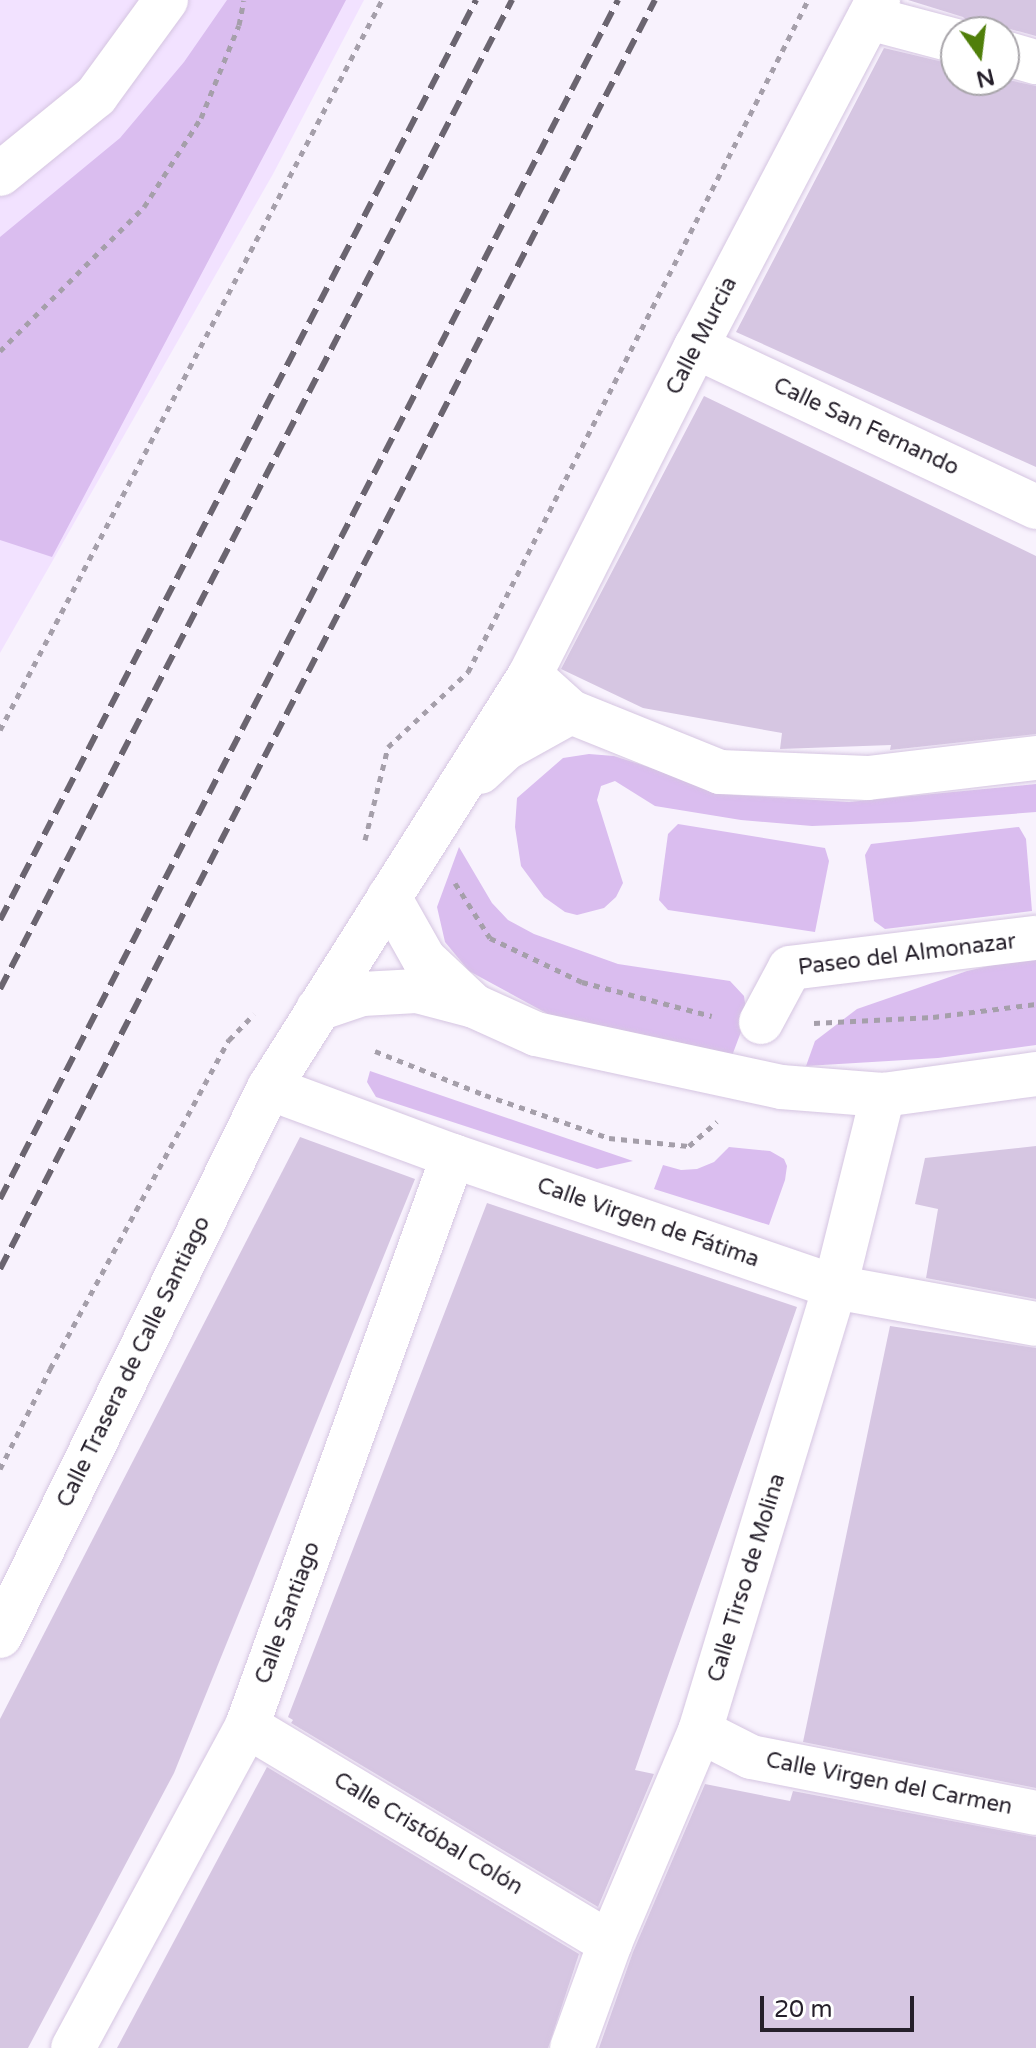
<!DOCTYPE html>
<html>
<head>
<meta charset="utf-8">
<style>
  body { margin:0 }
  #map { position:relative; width:1036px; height:2048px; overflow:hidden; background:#f8f2fd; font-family:"Varela Round",sans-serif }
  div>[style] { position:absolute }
  .built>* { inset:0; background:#f2e2ff }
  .green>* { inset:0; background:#dabdef }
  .building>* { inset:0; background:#d6c6e2 }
  .path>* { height:5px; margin-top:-2.5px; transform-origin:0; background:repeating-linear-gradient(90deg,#a59faa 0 6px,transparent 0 12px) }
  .roads { filter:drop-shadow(0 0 2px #d5c5e1) drop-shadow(0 0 2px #d5c5e1) }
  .street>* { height:44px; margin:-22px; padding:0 22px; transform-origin:22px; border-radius:22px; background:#fff }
  .rail>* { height:6px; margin-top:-3px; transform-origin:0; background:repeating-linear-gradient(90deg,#6b6570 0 16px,transparent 0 24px) }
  span { translate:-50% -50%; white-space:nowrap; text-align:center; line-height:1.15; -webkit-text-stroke:8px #fff; paint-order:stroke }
  .street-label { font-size:22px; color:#251f2a }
  .north { position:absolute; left:940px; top:16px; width:80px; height:80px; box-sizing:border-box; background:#fff; border:2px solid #a8a5aa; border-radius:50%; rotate:166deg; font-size:22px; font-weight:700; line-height:32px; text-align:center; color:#251f2a }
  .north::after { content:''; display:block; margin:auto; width:28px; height:36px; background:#507f0a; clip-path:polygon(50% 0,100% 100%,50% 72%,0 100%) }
  .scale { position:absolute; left:760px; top:1996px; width:154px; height:36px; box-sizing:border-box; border:4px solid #251f2a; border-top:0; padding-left:10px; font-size:24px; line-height:28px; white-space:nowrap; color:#251f2a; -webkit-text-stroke:6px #fff; paint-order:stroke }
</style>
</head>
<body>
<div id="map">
  <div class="built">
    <i style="clip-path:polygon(0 0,364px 0,273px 174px,0 653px)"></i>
  </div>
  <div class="green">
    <i style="clip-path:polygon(227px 0,346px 0,52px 557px,0 540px,0 237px,120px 138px,184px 62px)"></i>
    <i style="clip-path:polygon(589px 754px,614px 756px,735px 795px,849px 802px,1036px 784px,1036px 812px,910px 822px,812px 826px,741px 820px,655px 806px,615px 781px,601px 786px,597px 800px,623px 883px,616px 897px,604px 908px,577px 915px,565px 912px,544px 897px,521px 866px,515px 827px,517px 798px,563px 758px)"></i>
    <i style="clip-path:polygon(678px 824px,825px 848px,829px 861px,815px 932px,668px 910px,659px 900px,668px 834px)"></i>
    <i style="clip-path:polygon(1019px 827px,1026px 839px,1032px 911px,885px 929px,874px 921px,865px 855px,871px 844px)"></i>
    <i style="clip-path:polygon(459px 847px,492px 903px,508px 920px,534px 934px,618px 964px,730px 981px,744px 996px,747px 1016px,730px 1061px,559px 1020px,469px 971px,445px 942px,437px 907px)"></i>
    <i style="clip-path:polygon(1036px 955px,1036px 1045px,938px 1058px,806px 1066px,815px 1041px,857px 1009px,967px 971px)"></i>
    <i style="clip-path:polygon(370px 1071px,633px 1161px,597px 1169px,376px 1097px,367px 1082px)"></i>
    <i style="clip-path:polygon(729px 1147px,770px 1151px,784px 1159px,787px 1166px,785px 1180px,769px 1225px,654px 1189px,663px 1165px,681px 1170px,697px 1169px,714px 1162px)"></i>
  </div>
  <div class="building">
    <i style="clip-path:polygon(908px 0,1036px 0,1036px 36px,1010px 29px,979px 32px,963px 17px)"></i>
    <i style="clip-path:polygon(884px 48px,956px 65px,956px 80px,1004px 79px,1036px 86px,1036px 467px,736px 332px)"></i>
    <i style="clip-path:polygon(704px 396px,1036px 556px,1036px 734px,890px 750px,891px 745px,780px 749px,782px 733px,643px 708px,561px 669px)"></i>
    <i style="clip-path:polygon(300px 1137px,415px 1179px,174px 1773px,28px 2048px,0 2048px,0 1719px)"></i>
    <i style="clip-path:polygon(1036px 1146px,1036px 1299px,926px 1278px,938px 1209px,915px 1204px,925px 1158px)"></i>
    <i style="clip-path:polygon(487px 1203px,797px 1307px,635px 1770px,654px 1774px,598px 1907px,291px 1723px,293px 1720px,288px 1717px)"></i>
    <i style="clip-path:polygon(890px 1326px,1036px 1348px,1036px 1788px,803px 1742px)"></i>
    <i style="clip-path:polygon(267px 1767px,579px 1954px,548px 2048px,117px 2048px)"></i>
    <i style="clip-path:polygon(705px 1784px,790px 1801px,793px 1791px,1036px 1837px,1036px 2048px,599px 2048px,633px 1952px)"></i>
  </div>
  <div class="path">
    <i style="left:0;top:351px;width:204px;rotate:-45deg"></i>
    <i style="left:144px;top:207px;width:106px;rotate:-57.4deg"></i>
    <i style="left:201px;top:118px;width:100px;rotate:-67.8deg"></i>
    <i style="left:239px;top:25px;width:25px;rotate:-79deg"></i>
    <i style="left:0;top:730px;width:824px;rotate:-62.38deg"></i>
    <i style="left:365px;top:840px;width:96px;rotate:-76.1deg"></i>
    <i style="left:388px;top:747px;width:110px;rotate:-43.2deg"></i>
    <i style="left:468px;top:672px;width:753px;rotate:-63.16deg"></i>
    <i style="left:455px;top:883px;width:65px;rotate:57.5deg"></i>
    <i style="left:490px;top:938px;width:102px;rotate:25.6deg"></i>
    <i style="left:582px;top:982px;width:134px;rotate:14.7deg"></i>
    <i style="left:814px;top:1023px;width:119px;rotate:-2.9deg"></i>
    <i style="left:933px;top:1017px;width:104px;rotate:-7.2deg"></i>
    <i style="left:375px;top:1051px;width:118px;rotate:21.8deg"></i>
    <i style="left:485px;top:1095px;width:131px;rotate:19.1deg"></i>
    <i style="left:609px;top:1138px;width:80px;rotate:5.7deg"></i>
    <i style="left:689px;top:1146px;width:37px;rotate:-41deg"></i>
    <i style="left:0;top:1469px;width:112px;rotate:-63.4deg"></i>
    <i style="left:50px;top:1369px;width:375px;rotate:-61.5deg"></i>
    <i style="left:229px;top:1040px;width:36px;rotate:-46deg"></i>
  </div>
  <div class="roads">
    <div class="street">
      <i style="left:869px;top:18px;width:90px;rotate:14.8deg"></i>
      <i style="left:1004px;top:53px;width:33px;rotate:16deg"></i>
      <i style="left:0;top:174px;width:124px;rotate:-39.1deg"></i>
      <i style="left:96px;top:96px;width:119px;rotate:-53.9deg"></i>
      <i style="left:696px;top:347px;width:376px;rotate:25.2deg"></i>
      <i style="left:530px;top:675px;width:55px;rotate:42.1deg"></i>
      <i style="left:571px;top:712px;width:161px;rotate:21.9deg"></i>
      <i style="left:720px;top:772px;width:148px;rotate:2.3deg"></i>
      <i style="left:868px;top:778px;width:169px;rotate:-6.8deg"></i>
      <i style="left:480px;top:772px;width:35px;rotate:-43deg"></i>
      <i style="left:506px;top:748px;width:74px;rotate:-29deg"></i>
      <i style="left:389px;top:897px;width:71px;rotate:60.6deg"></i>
      <i style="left:424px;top:959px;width:66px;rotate:43.2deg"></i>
      <i style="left:318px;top:1009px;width:46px;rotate:-18.8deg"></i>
      <i style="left:362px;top:994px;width:55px;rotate:-3.1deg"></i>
      <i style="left:417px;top:991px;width:59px;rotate:14.7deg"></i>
      <i style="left:474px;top:1006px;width:68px;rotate:24.3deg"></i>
      <i style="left:536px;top:1034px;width:251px;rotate:12.2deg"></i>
      <i style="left:781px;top:1087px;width:102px;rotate:4.5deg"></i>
      <i style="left:883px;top:1095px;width:154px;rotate:-7.8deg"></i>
      <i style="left:761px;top:1022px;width:61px;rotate:-61.8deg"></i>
      <i style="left:790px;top:968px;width:248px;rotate:-7deg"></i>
      <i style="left:269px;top:1088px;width:196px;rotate:20.3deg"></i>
      <i style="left:453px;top:1156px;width:404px;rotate:18.9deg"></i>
      <i style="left:835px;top:1287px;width:204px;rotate:10.4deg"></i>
      <i style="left:0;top:1636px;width:610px;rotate:-63.85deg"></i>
      <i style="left:269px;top:1088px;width:489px;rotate:-57.7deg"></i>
      <i style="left:530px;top:675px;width:368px;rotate:-63.2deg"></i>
      <i style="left:696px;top:347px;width:392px;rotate:-62.3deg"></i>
      <i style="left:247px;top:1726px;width:423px;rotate:30.9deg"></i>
      <i style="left:700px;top:1731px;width:57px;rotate:27deg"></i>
      <i style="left:751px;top:1757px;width:290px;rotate:11.1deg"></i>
      <i style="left:73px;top:2048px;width:366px;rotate:-61.6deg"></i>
      <i style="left:247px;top:1726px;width:606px;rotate:-70.13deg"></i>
      <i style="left:572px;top:2048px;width:112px;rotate:-70.1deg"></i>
      <i style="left:610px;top:1943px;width:230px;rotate:-67deg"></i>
      <i style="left:700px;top:1731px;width:464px;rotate:-73.1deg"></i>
      <i style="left:835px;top:1287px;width:198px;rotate:-76deg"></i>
    </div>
  </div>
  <div class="rail">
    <i style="left:0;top:920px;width:1036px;rotate:-62.64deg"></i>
    <i style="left:0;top:989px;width:1114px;rotate:-62.63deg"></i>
    <i style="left:0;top:1199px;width:1349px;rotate:-62.73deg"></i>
    <i style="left:0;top:1269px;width:1428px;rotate:-62.7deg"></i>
  </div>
  <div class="street-label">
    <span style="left:702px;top:336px;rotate:-63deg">Calle Murcia</span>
    <span style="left:866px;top:427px;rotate:25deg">Calle San Fernando</span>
    <span style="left:907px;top:955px;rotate:-7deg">Paseo del Almonazar</span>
    <span style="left:648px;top:1223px;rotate:19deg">Calle Virgen de Fátima</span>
    <span style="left:134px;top:1362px;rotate:-64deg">Calle Trasera de Calle Santiago</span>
    <span style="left:747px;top:1578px;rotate:-73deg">Calle Tirso de Molina</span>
    <span style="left:288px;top:1613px;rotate:-70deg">Calle Santiago</span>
    <span style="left:889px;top:1784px;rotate:11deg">Calle Virgen del Carmen</span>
    <span style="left:428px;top:1834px;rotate:31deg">Calle Cristóbal Colón</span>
  </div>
  <div class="north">N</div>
  <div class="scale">20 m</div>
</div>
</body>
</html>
